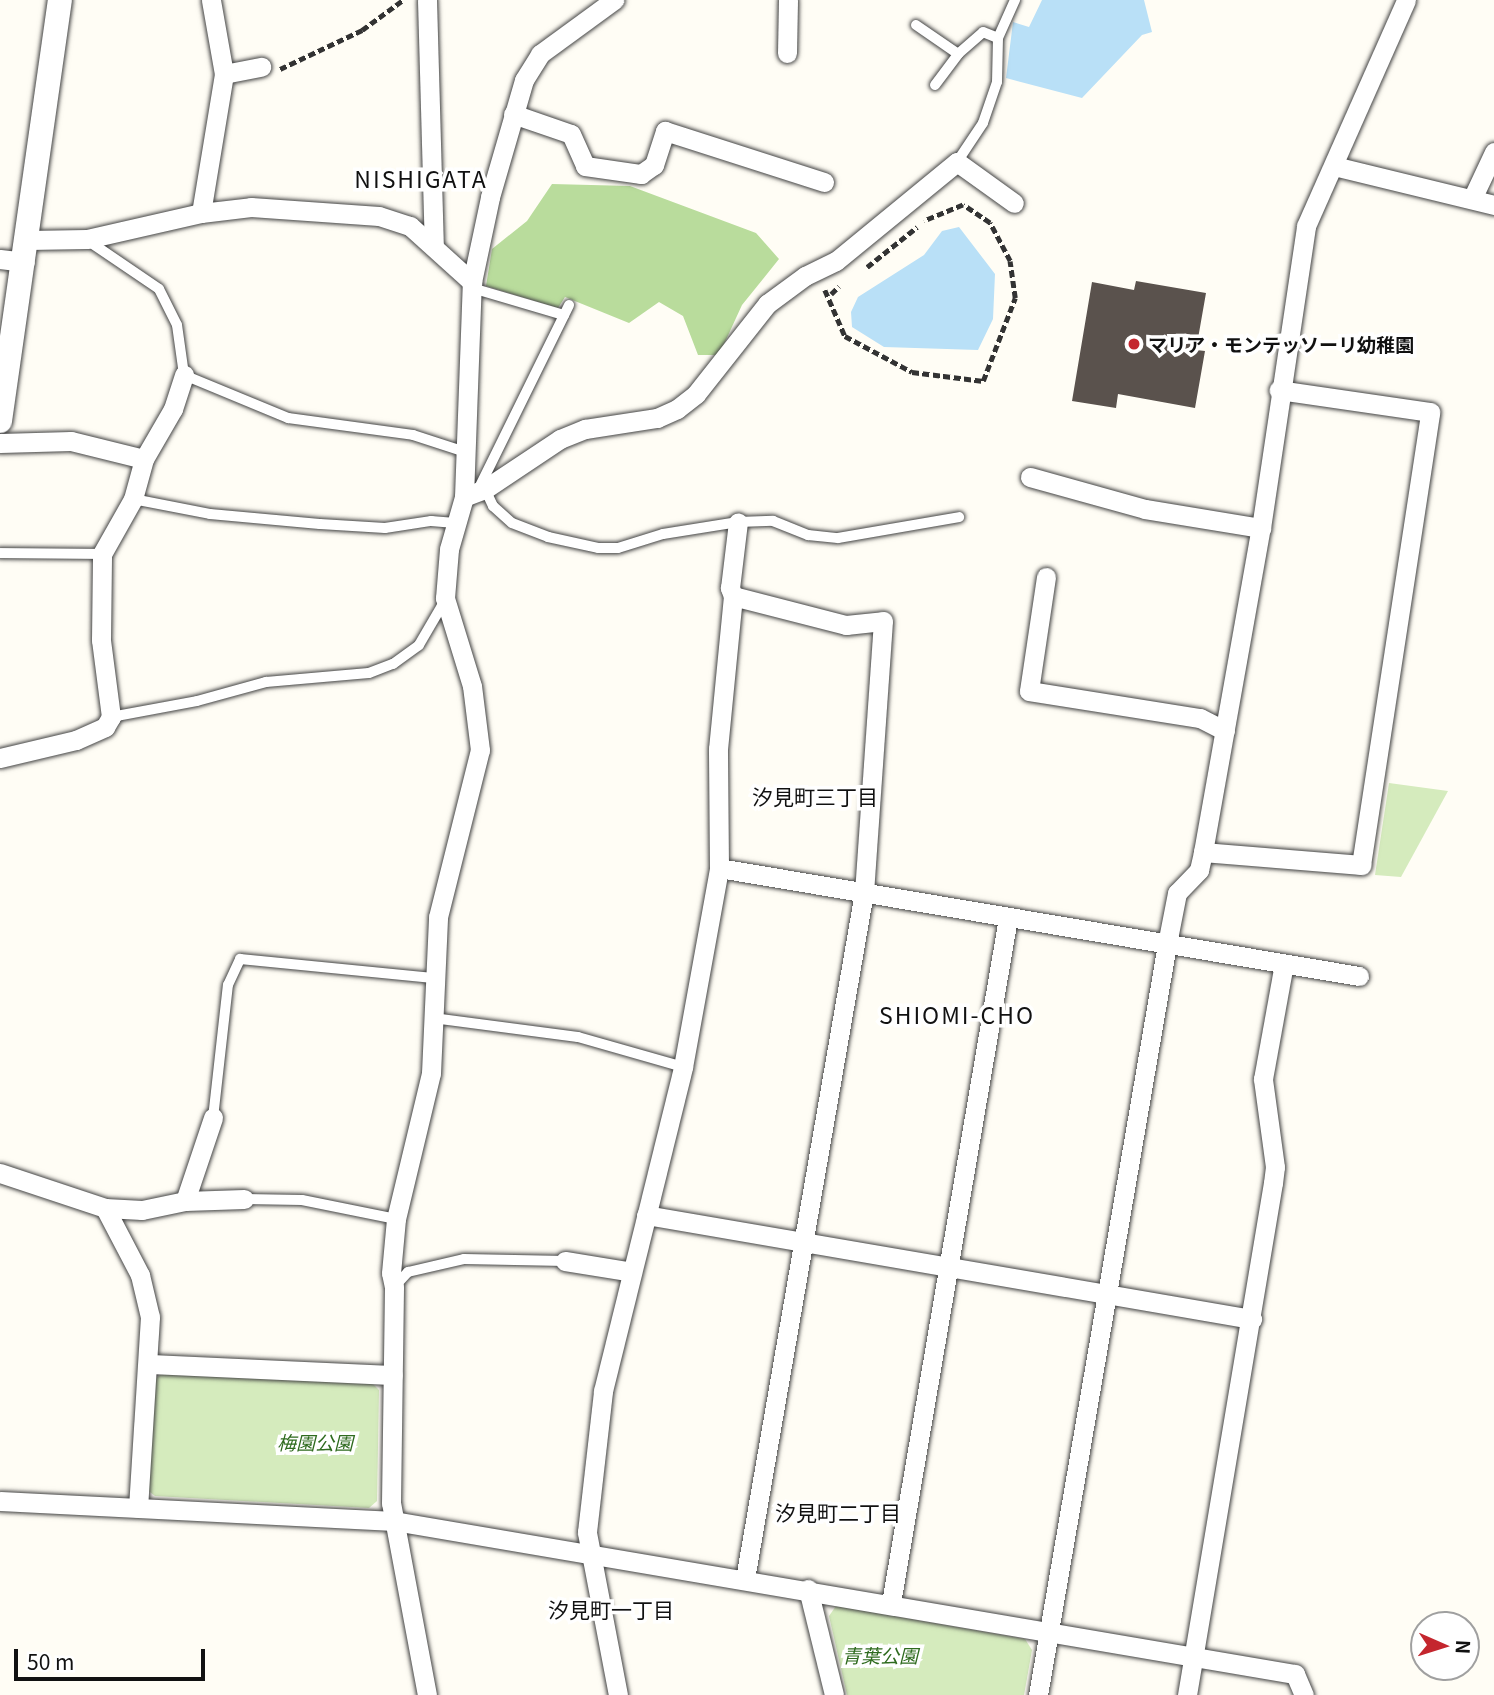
<!DOCTYPE html>
<html>
<head>
<meta charset="utf-8">
<style>
  body { margin:0 }
  #map { position:relative; width:1494px; height:1695px; overflow:hidden; background:#fffdf5; font-family:Georgia,"Noto Sans JP",serif }
  div>[style] { position:absolute }
  .green>* { inset:0; background:#d5ebbd }
  .forest>* { inset:0; background:#b9dc9c }
  .water>* { inset:0; background:#b9e0f7 }
  .building>* { inset:0; background:#5a524d }
  .path>* { height:4.5px; margin-top:-2.25px; transform-origin:0; background:repeating-linear-gradient(90deg,#333 0 7px,transparent 0 10.5px) }
  .roads { filter:drop-shadow(0 0 2px #444) drop-shadow(0 0 2px #444) }
  .service>* { height:10px; margin:-5px; padding:0 5px; transform-origin:5px; border-radius:5px; background:#fff }
  .minor>* { height:19px; margin:-9.5px; padding:0 9.5px; transform-origin:9.5px; border-radius:9.5px; background:#fff }
  .tertiary>* { height:24px; margin:-12px; padding:0 12px; transform-origin:12px; border-radius:12px; background:#fff }
  .dots>* { width:19px; height:19px; translate:-50% -50%; box-sizing:border-box; border:4px solid #fff; border-radius:50% }
  span { translate:-50% -50%; white-space:nowrap; text-align:center; line-height:1.15; -webkit-text-stroke:7px #fff; paint-order:stroke }
  .poi-label { font-size:19px; color:#111; font-weight:700 }
  .left { translate:0 -50%; text-align:left }
  .park-label { font-size:19px; color:#2f6b1f; font-style:italic }
  .neighbourhood-label { font-size:21px; color:#111 }
  .quarter-label { font-size:23px; color:#111; letter-spacing:2px }
  .north { position:absolute; left:1410px; top:1611px; width:70px; height:70px; box-sizing:border-box; background:#fff; border:2px solid #a0a0a0; border-radius:50%; rotate:93deg; font-size:19px; font-weight:700; line-height:28px; text-align:center; color:#111 }
  .north::after { content:''; display:block; margin:auto; width:24px; height:32px; background:#c4262e; clip-path:polygon(50% 0,100% 100%,50% 72%,0 100%) }
  .scale { position:absolute; left:14px; top:1649px; width:191px; height:32px; box-sizing:border-box; border:4px solid #111; border-top:0; padding-left:9px; font-size:21px; line-height:24px; white-space:nowrap; color:#111; -webkit-text-stroke:5px #fff; paint-order:stroke }
</style>
</head>
<body>
<div id="map">
  <div class="green">
    <i style="clip-path:polygon(1389px 783px,1448px 791px,1401px 877px,1375px 875px)"></i>
    <i style="clip-path:polygon(163px 1373px,371px 1382px,379px 1390px,377px 1501px,369px 1508px,155px 1496px,146px 1489px,155px 1379px)"></i>
    <i style="clip-path:polygon(836px 1606px,1025px 1639px,1032px 1650px,1024px 1695px,847px 1695px,829px 1616px)"></i>
  </div>
  <div class="forest">
    <i style="clip-path:polygon(552px 184px,630px 186px,756px 233px,779px 259px,742px 305px,719px 355px,698px 355px,683px 316px,659px 302px,629px 323px,565px 297px,558px 308px,486px 286px,492px 249px,527px 221px)"></i>
  </div>
  <div class="water">
    <i style="clip-path:polygon(1042px 0,1144px 0,1152px 32px,1142px 35px,1082px 98px,1006px 78px,1013px 22px,1029px 27px)"></i>
    <i style="clip-path:polygon(959px 227px,995px 274px,993px 319px,978px 350px,884px 347px,852px 327px,851px 312px,858px 297px,924px 255px,942px 231px)"></i>
  </div>
  <div class="building">
    <i style="clip-path:polygon(1136px 281px,1206px 293px,1196px 350px,1205px 351px,1195px 408px,1118px 394px,1116px 408px,1072px 401px,1092px 282px,1134px 290px)"></i>
  </div>
  <div class="path">
    <i style="left:280px;top:69px;width:91px;rotate:-25.4deg"></i>
    <i style="left:362px;top:30px;width:51px;rotate:-36.2deg"></i>
    <i style="left:867px;top:267px;width:64px;rotate:-38.7deg"></i>
    <i style="left:825px;top:290px;width:50px;rotate:66.5deg"></i>
    <i style="left:845px;top:336px;width:76px;rotate:28.2deg"></i>
    <i style="left:912px;top:372px;width:72px;rotate:7.2deg"></i>
    <i style="left:983px;top:381px;width:89px;rotate:-68.9deg"></i>
    <i style="left:1015px;top:298px;width:37px;rotate:-98deg"></i>
    <i style="left:1010px;top:261px;width:43px;rotate:-117.8deg"></i>
    <i style="left:990px;top:223px;width:32px;rotate:-146deg"></i>
    <i style="left:963px;top:205px;width:42px;rotate:157.7deg"></i>
    <i style="left:831px;top:294px;width:11px;rotate:-45deg"></i>
  </div>
  <div class="roads">
    <div class="service">
      <i style="left:916px;top:25px;width:51px;rotate:34.6deg"></i>
      <i style="left:998px;top:38px;width:42px;rotate:-65.9deg"></i>
      <i style="left:935px;top:85px;width:39px;rotate:-53deg"></i>
      <i style="left:958px;top:54px;width:33px;rotate:-41deg"></i>
      <i style="left:983px;top:32px;width:16px;rotate:22deg"></i>
      <i style="left:998px;top:38px;width:44px;rotate:91.3deg"></i>
      <i style="left:997px;top:82px;width:43px;rotate:108.9deg"></i>
      <i style="left:983px;top:123px;width:47px;rotate:123.7deg"></i>
      <i style="left:87px;top:240px;width:87px;rotate:34.2deg"></i>
      <i style="left:159px;top:289px;width:40px;rotate:63.4deg"></i>
      <i style="left:177px;top:325px;width:50px;rotate:82deg"></i>
      <i style="left:184px;top:375px;width:113px;rotate:22.5deg"></i>
      <i style="left:288px;top:418px;width:126px;rotate:7.7deg"></i>
      <i style="left:413px;top:435px;width:55px;rotate:18.1deg"></i>
      <i style="left:472px;top:288px;width:96px;rotate:16.4deg"></i>
      <i style="left:479px;top:488px;width:204px;rotate:-63.8deg"></i>
      <i style="left:485px;top:489px;width:19px;rotate:65deg"></i>
      <i style="left:493px;top:506px;width:25px;rotate:42deg"></i>
      <i style="left:512px;top:523px;width:39px;rotate:21deg"></i>
      <i style="left:548px;top:537px;width:51px;rotate:12.4deg"></i>
      <i style="left:598px;top:548px;width:20px"></i>
      <i style="left:618px;top:548px;width:47px;rotate:-17.3deg"></i>
      <i style="left:663px;top:534px;width:76px;rotate:-9.1deg"></i>
      <i style="left:738px;top:522px;width:35px;rotate:-2deg"></i>
      <i style="left:773px;top:521px;width:38px;rotate:22deg"></i>
      <i style="left:808px;top:535px;width:30px;rotate:6deg"></i>
      <i style="left:838px;top:538px;width:123px;rotate:-9.8deg"></i>
      <i style="left:133px;top:499px;width:78px;rotate:11deg"></i>
      <i style="left:210px;top:514px;width:110px;rotate:5.2deg"></i>
      <i style="left:320px;top:524px;width:65px;rotate:3.5deg"></i>
      <i style="left:385px;top:528px;width:47px;rotate:-8.7deg"></i>
      <i style="left:431px;top:521px;width:24px;rotate:5deg"></i>
      <i style="left:0;top:553px;width:102px;rotate:0.6deg"></i>
      <i style="left:111px;top:717px;width:87px;rotate:-10.5deg"></i>
      <i style="left:197px;top:701px;width:72px;rotate:-15.4deg"></i>
      <i style="left:266px;top:682px;width:103px;rotate:-5deg"></i>
      <i style="left:369px;top:673px;width:26px;rotate:-21deg"></i>
      <i style="left:393px;top:664px;width:32px;rotate:-36deg"></i>
      <i style="left:419px;top:645px;width:50px;rotate:-59.8deg"></i>
      <i style="left:433px;top:1018px;width:146px;rotate:7.5deg"></i>
      <i style="left:578px;top:1037px;width:109px;rotate:15.9deg"></i>
      <i style="left:213px;top:1118px;width:134px;rotate:-83.6deg"></i>
      <i style="left:228px;top:985px;width:29px;rotate:-65deg"></i>
      <i style="left:240px;top:959px;width:194px;rotate:5.6deg"></i>
      <i style="left:244px;top:1199px;width:58px;rotate:1deg"></i>
      <i style="left:302px;top:1200px;width:96px;rotate:11.4deg"></i>
      <i style="left:394px;top:1287px;width:21px;rotate:-47deg"></i>
      <i style="left:408px;top:1272px;width:57px;rotate:-13.1deg"></i>
      <i style="left:464px;top:1259px;width:101px;rotate:1.1deg"></i>
    </div>
    <div class="minor">
      <i style="left:427px;top:0;width:246px;rotate:88.4deg"></i>
      <i style="left:787px;top:53px;width:53px;rotate:-88.9deg"></i>
      <i style="left:224px;top:74px;width:38px;rotate:-11deg"></i>
      <i style="left:513px;top:114px;width:61px;rotate:19deg"></i>
      <i style="left:571px;top:134px;width:35px;rotate:66deg"></i>
      <i style="left:585px;top:166px;width:57px;rotate:8.1deg"></i>
      <i style="left:641px;top:174px;width:16px;rotate:-35deg"></i>
      <i style="left:654px;top:165px;width:36px;rotate:-72deg"></i>
      <i style="left:665px;top:131px;width:167px;rotate:17.8deg"></i>
      <i style="left:1334px;top:166px;width:165px;rotate:13.7deg"></i>
      <i style="left:1472px;top:199px;width:52px;rotate:-64.9deg"></i>
      <i style="left:201px;top:213px;width:141px;rotate:-80.6deg"></i>
      <i style="left:224px;top:74px;width:75px;rotate:-100deg"></i>
      <i style="left:28px;top:240px;width:59px;rotate:-1deg"></i>
      <i style="left:87px;top:239px;width:117px;rotate:-12.8deg"></i>
      <i style="left:201px;top:213px;width:50px;rotate:-6.8deg"></i>
      <i style="left:251px;top:207px;width:128px;rotate:4deg"></i>
      <i style="left:379px;top:216px;width:33px;rotate:18deg"></i>
      <i style="left:410px;top:226px;width:84px;rotate:42.1deg"></i>
      <i style="left:0;top:259px;width:25px;rotate:7deg"></i>
      <i style="left:0;top:443px;width:71px;rotate:-1.6deg"></i>
      <i style="left:71px;top:441px;width:75px;rotate:13.9deg"></i>
      <i style="left:1030px;top:477px;width:119px;rotate:15.5deg"></i>
      <i style="left:1145px;top:509px;width:118px;rotate:9.3deg"></i>
      <i style="left:464px;top:497px;width:22px;rotate:-21deg"></i>
      <i style="left:485px;top:489px;width:90px;rotate:-33.7deg"></i>
      <i style="left:560px;top:439px;width:27px;rotate:-22deg"></i>
      <i style="left:585px;top:429px;width:73px;rotate:-8.7deg"></i>
      <i style="left:657px;top:418px;width:22px;rotate:-24deg"></i>
      <i style="left:677px;top:409px;width:24px;rotate:-38deg"></i>
      <i style="left:696px;top:394px;width:115px;rotate:-51.7deg"></i>
      <i style="left:767px;top:304px;width:47px;rotate:-36.4deg"></i>
      <i style="left:805px;top:276px;width:34px;rotate:-26deg"></i>
      <i style="left:836px;top:261px;width:156px;rotate:-39.3deg"></i>
      <i style="left:957px;top:162px;width:70px;rotate:35.7deg"></i>
      <i style="left:1046px;top:577px;width:115px;rotate:98.5deg"></i>
      <i style="left:1029px;top:691px;width:173px;rotate:9deg"></i>
      <i style="left:1200px;top:718px;width:28px;rotate:27deg"></i>
      <i style="left:733px;top:596px;width:9px;rotate:-111deg"></i>
      <i style="left:730px;top:588px;width:66px;rotate:-83.1deg"></i>
      <i style="left:0;top:758px;width:78px;rotate:-13.3deg"></i>
      <i style="left:76px;top:740px;width:32px;rotate:-24deg"></i>
      <i style="left:105px;top:727px;width:12px;rotate:-59deg"></i>
      <i style="left:111px;top:717px;width:78px;rotate:-97.4deg"></i>
      <i style="left:101px;top:640px;width:86px;rotate:-89.3deg"></i>
      <i style="left:102px;top:554px;width:63px;rotate:-60.6deg"></i>
      <i style="left:133px;top:499px;width:41px;rotate:-74.6deg"></i>
      <i style="left:144px;top:459px;width:58px;rotate:-59.9deg"></i>
      <i style="left:173px;top:409px;width:36px;rotate:-72deg"></i>
      <i style="left:1203px;top:852px;width:159px;rotate:4.7deg"></i>
      <i style="left:1361px;top:865px;width:458px;rotate:-81.3deg"></i>
      <i style="left:1430px;top:412px;width:153px;rotate:-171.7deg"></i>
      <i style="left:719px;top:868px;width:649px;rotate:9.58deg"></i>
      <i style="left:0;top:1173px;width:111px;rotate:18.4deg"></i>
      <i style="left:105px;top:1208px;width:76px;rotate:62.4deg"></i>
      <i style="left:140px;top:1275px;width:43px;rotate:76.6deg"></i>
      <i style="left:150px;top:1317px;width:191px;rotate:93.6deg"></i>
      <i style="left:185px;top:1201px;width:88px;rotate:-71.4deg"></i>
      <i style="left:105px;top:1208px;width:37px;rotate:3deg"></i>
      <i style="left:142px;top:1210px;width:44px;rotate:-11.8deg"></i>
      <i style="left:185px;top:1201px;width:59px;rotate:-1.9deg"></i>
      <i style="left:646px;top:1215px;width:615px;rotate:9.74deg"></i>
      <i style="left:565px;top:1261px;width:68px;rotate:9.3deg"></i>
      <i style="left:149px;top:1364px;width:244px;rotate:2.6deg"></i>
      <i style="left:0;top:1501px;width:395px;rotate:2.9deg"></i>
      <i style="left:394px;top:1521px;width:914px;rotate:9.64deg"></i>
      <i style="left:1295px;top:1674px;width:23px;rotate:67deg"></i>
      <i style="left:808px;top:1589px;width:109px;rotate:76.2deg"></i>
      <i style="left:891px;top:1603px;width:695px;rotate:-80.31deg"></i>
      <i style="left:427px;top:1695px;width:195px;rotate:-100.6deg"></i>
      <i style="left:391px;top:1503px;width:216px;rotate:-89.2deg"></i>
      <i style="left:394px;top:1287px;width:14px;rotate:-102deg"></i>
      <i style="left:391px;top:1273px;width:54px;rotate:-84.7deg"></i>
      <i style="left:396px;top:1219px;width:150px;rotate:-76.5deg"></i>
      <i style="left:431px;top:1073px;width:156px;rotate:-87.4deg"></i>
      <i style="left:438px;top:917px;width:172px;rotate:-75.9deg"></i>
      <i style="left:480px;top:750px;width:64px;rotate:-97.1deg"></i>
      <i style="left:472px;top:686px;width:92px;rotate:-107.1deg"></i>
      <i style="left:445px;top:598px;width:49px;rotate:-85.3deg"></i>
      <i style="left:449px;top:549px;width:54px;rotate:-73.9deg"></i>
      <i style="left:464px;top:497px;width:215px;rotate:-87.9deg"></i>
      <i style="left:472px;top:282px;width:87px;rotate:-78deg"></i>
      <i style="left:490px;top:197px;width:122px;rotate:-73.8deg"></i>
      <i style="left:524px;top:80px;width:31px;rotate:-58deg"></i>
      <i style="left:540px;top:54px;width:92px;rotate:-36.1deg"></i>
      <i style="left:618px;top:1695px;width:166px;rotate:-100.8deg"></i>
      <i style="left:587px;top:1532px;width:142px;rotate:-83.5deg"></i>
      <i style="left:603px;top:1391px;width:334px;rotate:-76.1deg"></i>
      <i style="left:683px;top:1067px;width:202px;rotate:-79.7deg"></i>
      <i style="left:719px;top:868px;width:119px;rotate:-90.5deg"></i>
      <i style="left:718px;top:749px;width:154px;rotate:-84.4deg"></i>
      <i style="left:733px;top:596px;width:117px;rotate:14.4deg"></i>
      <i style="left:846px;top:625px;width:37px;rotate:-6deg"></i>
      <i style="left:883px;top:621px;width:272px;rotate:94deg"></i>
      <i style="left:864px;top:892px;width:697px;rotate:99.83deg"></i>
      <i style="left:1038px;top:1695px;width:762px;rotate:-80.25deg"></i>
      <i style="left:1167px;top:944px;width:52px;rotate:-78.9deg"></i>
      <i style="left:1177px;top:893px;width:32px;rotate:-46deg"></i>
      <i style="left:1199px;top:870px;width:18px;rotate:-77deg"></i>
      <i style="left:1203px;top:852px;width:329px;rotate:-79.9deg"></i>
      <i style="left:1261px;top:528px;width:305px;rotate:-81.5deg"></i>
      <i style="left:1306px;top:226px;width:247px;rotate:-66.1deg"></i>
      <i style="left:1187px;top:1695px;width:519px;rotate:-80.47deg"></i>
      <i style="left:1273px;top:1183px;width:16px;rotate:-83deg"></i>
      <i style="left:1275px;top:1167px;width:89px;rotate:-97.8deg"></i>
      <i style="left:1263px;top:1079px;width:117px;rotate:-79.7deg"></i>
    </div>
    <div class="tertiary">
      <i style="left:0;top:421px;width:425px;rotate:-81.9deg"></i>
    </div>
  </div>
  <div class="dots">
    <i style="left:1134px;top:344px;background:#c4262e"></i>
  </div>
  <div class="poi-label">
    <span class="left" style="left:1148px;top:344px">マリア・モンテッソーリ幼稚園</span>
  </div>
  <div class="park-label">
    <span style="left:315px;top:1442px">梅園公園</span>
    <span style="left:880px;top:1655px">青葉公園</span>
  </div>
  <div class="neighbourhood-label">
    <span style="left:815px;top:796px">汐見町三丁目</span>
    <span style="left:838px;top:1512px">汐見町二丁目</span>
    <span style="left:611px;top:1609px">汐見町一丁目</span>
  </div>
  <div class="quarter-label">
    <span style="left:421px;top:178px">NISHIGATA</span>
    <span style="left:957px;top:1014px">SHIOMI-CHO</span>
  </div>
  <div class="north">N</div>
  <div class="scale">50 m</div>
</div>
</body>
</html>
